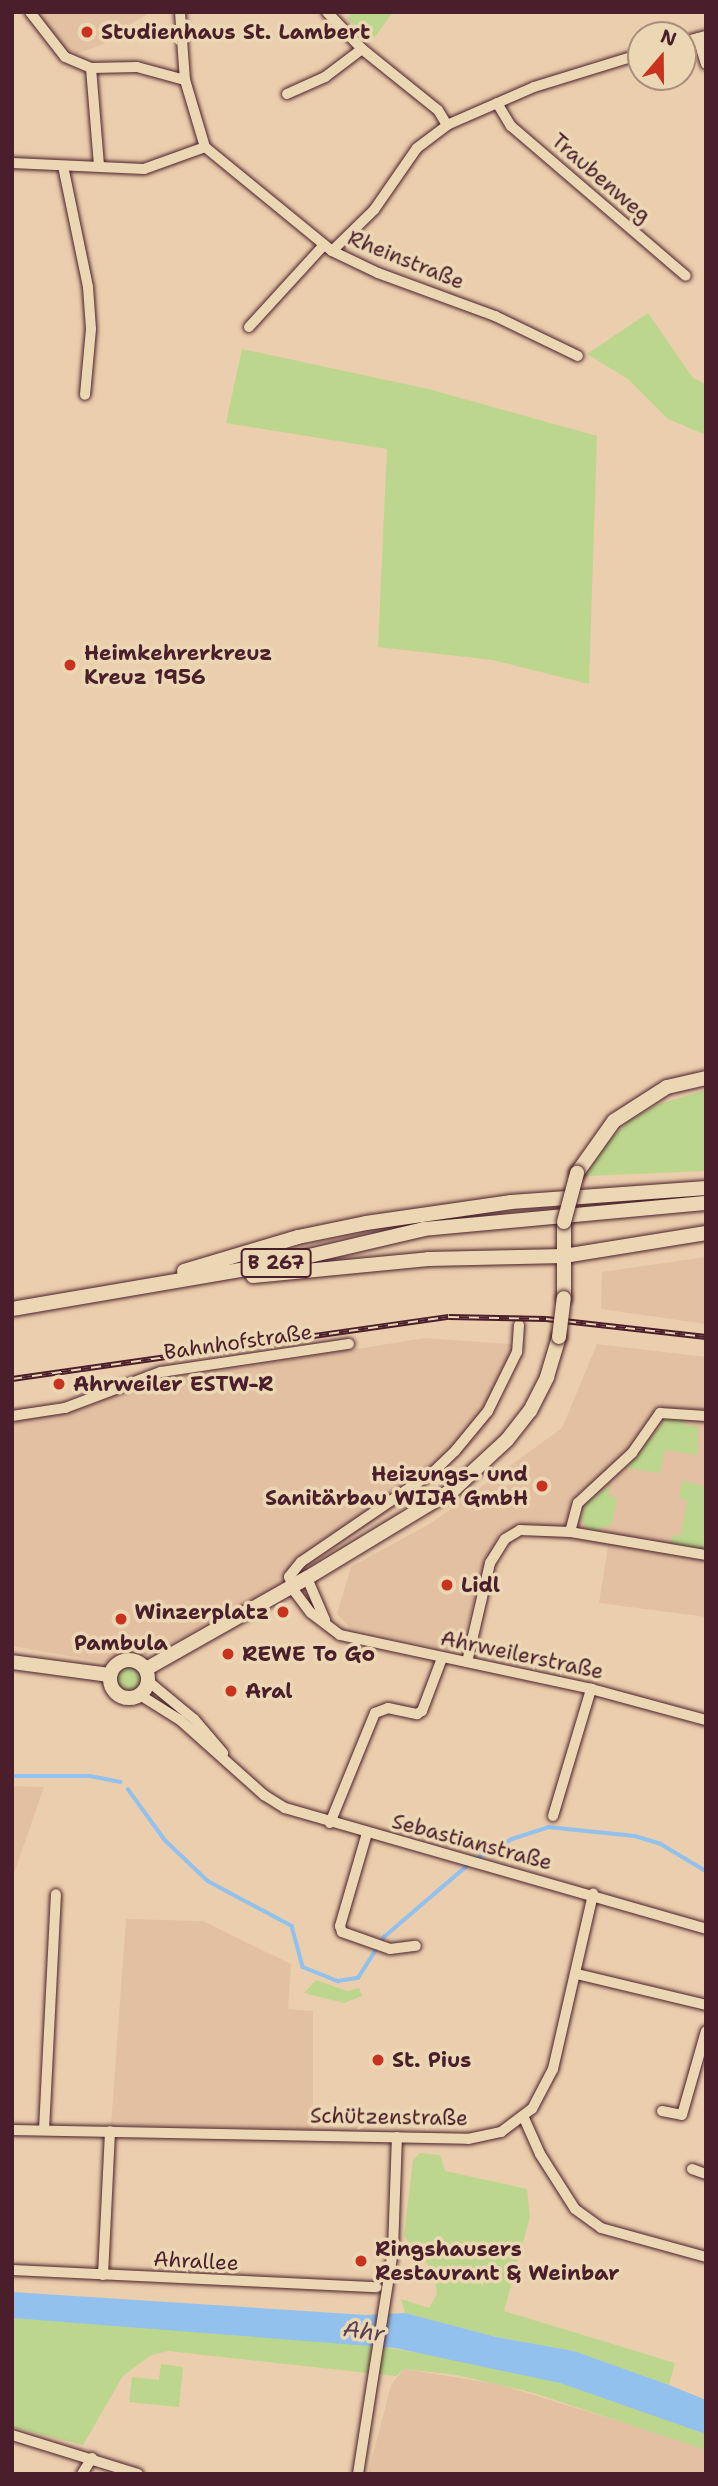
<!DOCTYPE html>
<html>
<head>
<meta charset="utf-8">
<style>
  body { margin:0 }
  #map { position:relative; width:718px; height:2486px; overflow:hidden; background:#ebcead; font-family:"Shantell Sans",sans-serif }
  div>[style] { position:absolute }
  .built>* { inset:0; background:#e3c0a2 }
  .green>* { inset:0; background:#bcd68d }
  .round { border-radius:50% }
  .water>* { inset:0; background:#91c1ec }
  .stream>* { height:3.5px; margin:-1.75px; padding:0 1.75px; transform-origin:1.75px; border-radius:1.75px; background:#91c1ec }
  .roads { filter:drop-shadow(0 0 2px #4a1f2b) drop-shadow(0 0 2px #4a1f2b) }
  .minor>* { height:10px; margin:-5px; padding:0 5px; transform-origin:5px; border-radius:5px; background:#ecd7b5 }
  .major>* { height:14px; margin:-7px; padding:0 7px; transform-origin:7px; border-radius:7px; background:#ecd7b5 }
  .major>.ring { margin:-7px; padding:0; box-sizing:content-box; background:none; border:14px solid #ecd7b5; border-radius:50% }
  .rail>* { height:6px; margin-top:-3px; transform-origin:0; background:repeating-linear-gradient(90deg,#ecd7b5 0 10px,#4a1f2b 0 20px); box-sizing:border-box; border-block:2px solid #4a1f2b }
  .bridges { filter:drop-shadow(0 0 2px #4a1f2b) drop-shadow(0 0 2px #4a1f2b) }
  .major-bridge>* { height:14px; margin:-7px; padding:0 7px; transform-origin:7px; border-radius:7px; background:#ecd7b5 }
  .dots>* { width:19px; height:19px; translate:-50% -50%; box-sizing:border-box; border:4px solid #ecd7b5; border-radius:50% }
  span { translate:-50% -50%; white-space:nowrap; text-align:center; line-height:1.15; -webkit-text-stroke:7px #ecd7b5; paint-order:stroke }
  .shield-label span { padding:2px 5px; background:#ecd7b5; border:2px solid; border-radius:5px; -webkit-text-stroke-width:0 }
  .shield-label { font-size:19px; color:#4a1f2b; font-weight:700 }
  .poi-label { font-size:21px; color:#4a1f2b; font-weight:700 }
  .left { translate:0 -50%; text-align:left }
  .right { translate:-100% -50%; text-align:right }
  .street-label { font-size:21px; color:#4a1f2b }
  .water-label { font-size:23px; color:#583f52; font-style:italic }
  .frame { position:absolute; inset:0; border:14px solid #4a1f2b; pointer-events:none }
  .north { position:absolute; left:627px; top:21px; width:70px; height:70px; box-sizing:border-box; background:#ecd7b5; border:2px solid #ab8d7e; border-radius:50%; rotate:20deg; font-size:19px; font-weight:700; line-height:28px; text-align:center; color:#4a1f2b }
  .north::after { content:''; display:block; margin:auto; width:24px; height:32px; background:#c8321e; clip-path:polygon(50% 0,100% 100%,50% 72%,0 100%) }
</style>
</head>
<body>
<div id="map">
  <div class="built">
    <i style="clip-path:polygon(35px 12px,151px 12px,124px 28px,125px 35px,77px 54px,64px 49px)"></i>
    <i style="clip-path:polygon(706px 1257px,706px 1324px,601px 1309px,602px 1272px)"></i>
    <i style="clip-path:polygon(425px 1338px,523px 1345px,485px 1432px,427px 1486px,266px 1593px,148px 1655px,104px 1662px,12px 1646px,12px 1421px,85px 1408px,124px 1390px,176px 1378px)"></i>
    <i style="clip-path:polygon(597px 1344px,706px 1357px,706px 1617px,599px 1603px,608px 1547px,499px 1531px,459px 1647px,450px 1650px,350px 1628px,337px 1614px,351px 1567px,431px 1523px,562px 1428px)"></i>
    <i style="clip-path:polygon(12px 1786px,44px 1787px,12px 1879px)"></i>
    <i style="clip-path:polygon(126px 1919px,203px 1921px,291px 1964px,288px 2009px,313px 2011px,313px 2129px,111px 2125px)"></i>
    <i style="clip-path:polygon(404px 2369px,497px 2384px,677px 2439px,706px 2450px,706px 2474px,368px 2474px,391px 2385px)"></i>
  </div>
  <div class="green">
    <i style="clip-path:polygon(353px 12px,393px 12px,374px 38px,347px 19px)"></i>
    <i style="clip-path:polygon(648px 313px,693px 378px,706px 384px,706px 435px,668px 419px,628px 379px,587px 354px)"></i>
    <i style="clip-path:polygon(242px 349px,428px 389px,597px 436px,589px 684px,493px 660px,378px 647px,387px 449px,226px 423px)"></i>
    <i style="clip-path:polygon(706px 1090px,706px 1171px,586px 1176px,608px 1141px,628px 1122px,656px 1105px)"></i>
    <i style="clip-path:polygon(667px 1417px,686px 1418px,685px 1425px,698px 1427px,698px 1455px,665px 1450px,660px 1473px,627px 1468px)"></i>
    <i style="clip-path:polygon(682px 1481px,706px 1486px,706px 1550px,671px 1544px,673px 1535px,681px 1535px,687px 1500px,679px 1498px)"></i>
    <i style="clip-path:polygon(610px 1485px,609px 1496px,617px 1498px,612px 1525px,590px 1531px,581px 1521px,584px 1504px)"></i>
    <i class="round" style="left:112px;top:1663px;width:32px;height:32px"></i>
    <i style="clip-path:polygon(316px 1980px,347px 1991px,359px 1988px,362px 1996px,344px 2003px,304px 1993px)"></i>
    <i style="clip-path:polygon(420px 2153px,440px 2155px,445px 2171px,527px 2189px,530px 2217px,504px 2311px,675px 2363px,669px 2385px,574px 2351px,496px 2337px,405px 2313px,401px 2299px,429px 2308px,437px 2294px,434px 2272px,404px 2236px,413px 2160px)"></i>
    <i style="clip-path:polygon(12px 2318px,345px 2341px,480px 2363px,560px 2383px,678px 2422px,706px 2434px,706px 2450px,534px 2393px,457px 2375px,404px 2369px,396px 2376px,168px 2351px,151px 2355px,123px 2376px,83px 2445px,12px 2427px)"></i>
    <i style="clip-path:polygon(161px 2364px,183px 2367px,179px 2407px,129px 2402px,132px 2377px,159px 2380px)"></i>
  </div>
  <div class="water">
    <i style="clip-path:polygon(12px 2292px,366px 2315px,405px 2313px,496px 2337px,574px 2351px,669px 2385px,706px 2400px,706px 2434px,560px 2383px,395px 2348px,12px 2318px)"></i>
  </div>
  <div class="stream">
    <i style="left:12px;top:1776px;width:78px"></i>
    <i style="left:90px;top:1776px;width:31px;rotate:11deg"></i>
    <i style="left:128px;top:1789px;width:63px;rotate:54deg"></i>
    <i style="left:165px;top:1840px;width:59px;rotate:43.6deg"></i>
    <i style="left:208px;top:1881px;width:95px;rotate:28.2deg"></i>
    <i style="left:292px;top:1926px;width:42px;rotate:75deg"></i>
    <i style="left:303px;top:1967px;width:38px;rotate:22deg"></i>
    <i style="left:338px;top:1981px;width:20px;rotate:-9deg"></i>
    <i style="left:358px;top:1978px;width:49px;rotate:-57.6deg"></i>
    <i style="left:384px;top:1937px;width:111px;rotate:-40.6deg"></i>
    <i style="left:474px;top:1860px;width:43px;rotate:-28.9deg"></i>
    <i style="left:512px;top:1839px;width:38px;rotate:-18deg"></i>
    <i style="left:548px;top:1827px;width:87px;rotate:5.9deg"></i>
    <i style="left:635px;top:1836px;width:27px;rotate:17deg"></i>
    <i style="left:661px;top:1844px;width:52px;rotate:31deg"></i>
  </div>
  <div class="roads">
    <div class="minor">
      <i style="left:30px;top:12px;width:57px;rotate:52.1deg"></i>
      <i style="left:65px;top:57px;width:28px;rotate:23deg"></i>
      <i style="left:91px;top:68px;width:46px;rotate:-1.2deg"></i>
      <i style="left:137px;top:67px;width:50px;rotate:15.2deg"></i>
      <i style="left:180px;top:12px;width:68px;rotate:85.8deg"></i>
      <i style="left:185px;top:80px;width:70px;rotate:73.4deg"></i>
      <i style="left:327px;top:12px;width:51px;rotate:46.6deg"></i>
      <i style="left:362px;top:49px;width:97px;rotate:38.8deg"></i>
      <i style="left:438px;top:110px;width:17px;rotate:59deg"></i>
      <i style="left:698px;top:38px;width:27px;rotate:73deg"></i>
      <i style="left:683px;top:42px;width:24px;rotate:-15deg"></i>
      <i style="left:91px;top:68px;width:98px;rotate:85.3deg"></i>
      <i style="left:287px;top:94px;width:42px;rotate:-24.1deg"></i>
      <i style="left:325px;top:77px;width:46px;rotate:-37.1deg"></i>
      <i style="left:497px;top:103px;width:27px;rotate:59deg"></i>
      <i style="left:511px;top:126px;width:230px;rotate:40.6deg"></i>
      <i style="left:205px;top:147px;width:164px;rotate:39.3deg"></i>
      <i style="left:332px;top:251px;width:51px;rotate:25.6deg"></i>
      <i style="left:378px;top:273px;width:125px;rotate:20.2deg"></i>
      <i style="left:495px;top:316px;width:92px;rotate:25.7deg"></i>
      <i style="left:12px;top:163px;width:132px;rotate:2.6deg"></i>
      <i style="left:144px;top:169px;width:65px;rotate:-19.8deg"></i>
      <i style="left:63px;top:166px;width:124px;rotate:78.3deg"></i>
      <i style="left:88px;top:287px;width:42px;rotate:85.9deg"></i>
      <i style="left:91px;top:329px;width:66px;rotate:95.2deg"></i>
      <i style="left:332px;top:251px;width:59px;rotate:-44.3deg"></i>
      <i style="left:374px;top:210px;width:75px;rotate:-55.3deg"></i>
      <i style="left:417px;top:148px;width:38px;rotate:-37deg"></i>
      <i style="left:447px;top:125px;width:95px;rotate:-23.6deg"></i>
      <i style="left:534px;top:87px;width:112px;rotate:-17.1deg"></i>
      <i style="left:249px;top:327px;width:111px;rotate:-47.6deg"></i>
      <i style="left:519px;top:1325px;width:27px;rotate:94deg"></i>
      <i style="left:517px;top:1352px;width:66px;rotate:116.2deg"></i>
      <i style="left:488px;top:1411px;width:52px;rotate:129.5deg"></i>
      <i style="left:455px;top:1451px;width:30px;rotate:136deg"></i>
      <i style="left:433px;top:1472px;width:160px;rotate:145.7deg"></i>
      <i style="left:301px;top:1562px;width:19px;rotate:129deg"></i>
      <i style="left:289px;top:1577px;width:16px;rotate:68deg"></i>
      <i style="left:295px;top:1592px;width:26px;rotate:53deg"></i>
      <i style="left:311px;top:1613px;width:36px;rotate:37deg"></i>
      <i style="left:340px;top:1635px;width:257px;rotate:12.1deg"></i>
      <i style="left:591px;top:1689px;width:119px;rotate:15.1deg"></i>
      <i style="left:12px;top:1416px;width:54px;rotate:-8.6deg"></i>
      <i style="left:65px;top:1408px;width:103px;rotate:-20.6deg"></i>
      <i style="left:161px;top:1372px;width:190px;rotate:-8.5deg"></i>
      <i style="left:570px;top:1532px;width:30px;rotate:-75deg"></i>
      <i style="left:578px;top:1503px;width:74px;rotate:-42.8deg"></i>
      <i style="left:632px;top:1453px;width:49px;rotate:-55deg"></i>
      <i style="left:660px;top:1413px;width:46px;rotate:3.7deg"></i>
      <i style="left:307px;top:1578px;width:46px;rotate:66.8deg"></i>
      <i style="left:467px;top:1662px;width:102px;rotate:-76.9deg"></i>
      <i style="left:490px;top:1563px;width:28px;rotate:-58deg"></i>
      <i style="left:505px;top:1539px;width:17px;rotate:-31deg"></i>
      <i style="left:520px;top:1530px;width:50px;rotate:2.3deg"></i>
      <i style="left:570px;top:1532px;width:138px;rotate:9.6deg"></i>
      <i style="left:148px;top:1681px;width:60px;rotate:39.6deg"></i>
      <i style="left:194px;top:1719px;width:45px;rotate:49.5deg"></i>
      <i style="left:140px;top:1695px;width:47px;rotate:32deg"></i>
      <i style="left:180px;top:1720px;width:113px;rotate:41.8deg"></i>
      <i style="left:264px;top:1795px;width:25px;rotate:32deg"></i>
      <i style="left:285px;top:1808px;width:438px;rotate:16deg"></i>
      <i style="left:553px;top:1816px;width:133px;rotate:-73.3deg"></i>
      <i style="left:330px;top:1823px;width:119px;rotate:-67.8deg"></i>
      <i style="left:375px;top:1713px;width:14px;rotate:-21deg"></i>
      <i style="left:388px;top:1708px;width:30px;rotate:12deg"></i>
      <i style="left:417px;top:1714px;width:6px;rotate:-31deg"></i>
      <i style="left:422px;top:1711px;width:57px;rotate:-69.3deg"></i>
      <i style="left:367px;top:1833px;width:97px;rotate:106.2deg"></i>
      <i style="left:340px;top:1926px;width:6px;rotate:72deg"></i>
      <i style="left:342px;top:1932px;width:51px;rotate:19.5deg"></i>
      <i style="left:390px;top:1949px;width:26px;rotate:-7deg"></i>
      <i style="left:577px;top:1974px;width:133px;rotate:13.5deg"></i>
      <i style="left:662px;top:2111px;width:20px;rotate:11deg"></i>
      <i style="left:682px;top:2115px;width:87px;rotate:-74.1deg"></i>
      <i style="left:524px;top:2118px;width:39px;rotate:66deg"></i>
      <i style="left:540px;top:2154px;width:65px;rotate:57.5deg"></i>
      <i style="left:575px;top:2209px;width:32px;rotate:36deg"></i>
      <i style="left:601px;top:2228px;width:109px;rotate:15.4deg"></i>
      <i style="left:12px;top:2130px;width:456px;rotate:1.1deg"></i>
      <i style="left:468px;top:2139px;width:34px;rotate:-12deg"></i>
      <i style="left:501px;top:2132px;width:39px;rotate:-37deg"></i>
      <i style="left:532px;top:2109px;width:45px;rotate:-62.3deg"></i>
      <i style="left:553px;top:2069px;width:180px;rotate:-77.1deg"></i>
      <i style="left:44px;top:2130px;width:236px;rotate:-87.1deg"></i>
      <i style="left:692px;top:2169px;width:15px;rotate:20deg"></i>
      <i style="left:12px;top:2270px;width:365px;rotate:2.7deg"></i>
      <i style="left:103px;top:2275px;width:144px;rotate:-87.2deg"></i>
      <i style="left:12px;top:2435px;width:132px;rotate:17.2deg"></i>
      <i style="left:82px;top:2474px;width:19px;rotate:-58deg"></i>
      <i style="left:358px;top:2474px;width:227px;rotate:-81.1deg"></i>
      <i style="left:393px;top:2250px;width:113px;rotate:-88deg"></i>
    </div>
    <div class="major">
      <i style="left:577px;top:1173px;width:64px;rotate:-54.6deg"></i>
      <i style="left:614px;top:1121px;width:63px;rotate:-32.7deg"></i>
      <i style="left:667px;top:1087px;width:40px;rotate:-13deg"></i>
      <i style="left:184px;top:1271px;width:119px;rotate:-16.6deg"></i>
      <i style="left:298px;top:1237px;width:69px;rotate:-11.6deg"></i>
      <i style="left:366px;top:1223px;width:147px;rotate:-8.2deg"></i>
      <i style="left:511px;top:1202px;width:196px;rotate:-4.1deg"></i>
      <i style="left:253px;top:1276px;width:176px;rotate:-5.5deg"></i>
      <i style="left:428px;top:1259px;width:136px;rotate:-1.3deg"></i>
      <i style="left:564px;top:1256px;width:144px;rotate:-9.2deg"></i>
      <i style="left:564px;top:1298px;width:76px;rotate:-90deg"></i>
      <i style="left:12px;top:1309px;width:267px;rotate:-9.7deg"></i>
      <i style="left:275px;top:1264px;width:153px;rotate:-13.2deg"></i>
      <i style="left:424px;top:1229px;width:283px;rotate:-5.3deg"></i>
      <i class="ring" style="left:110px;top:1660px;width:24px;height:24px"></i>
      <i style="left:12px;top:1662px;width:99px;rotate:7.6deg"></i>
      <i style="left:146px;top:1669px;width:185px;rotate:-29.5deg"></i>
      <i style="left:307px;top:1578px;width:172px;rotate:-31.2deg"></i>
      <i style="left:454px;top:1489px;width:72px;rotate:-42.8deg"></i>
      <i style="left:507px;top:1440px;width:37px;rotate:-52deg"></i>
      <i style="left:530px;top:1411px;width:38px;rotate:-63deg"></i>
      <i style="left:547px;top:1377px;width:42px;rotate:-73.3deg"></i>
    </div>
  </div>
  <div class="rail">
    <i style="left:12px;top:1379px;width:441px;rotate:-8.1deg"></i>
    <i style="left:449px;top:1317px;width:97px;rotate:1.2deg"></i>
    <i style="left:546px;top:1319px;width:161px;rotate:6.4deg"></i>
  </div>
  <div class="bridges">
    <div class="major-bridge">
      <i style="left:564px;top:1222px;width:51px;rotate:-75.1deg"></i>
      <i style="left:559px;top:1337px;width:39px;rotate:-83deg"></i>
    </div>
  </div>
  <div class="dots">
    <i style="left:87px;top:32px;background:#c8321e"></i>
    <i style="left:70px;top:665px;background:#c8321e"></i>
    <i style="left:59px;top:1384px;background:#c8321e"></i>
    <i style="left:542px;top:1486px;background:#c8321e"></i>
    <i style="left:447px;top:1585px;background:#c8321e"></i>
    <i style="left:283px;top:1612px;background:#c8321e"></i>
    <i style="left:121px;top:1619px;background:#c8321e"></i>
    <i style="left:228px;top:1654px;background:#c8321e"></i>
    <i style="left:231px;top:1691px;background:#c8321e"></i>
    <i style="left:378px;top:2060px;background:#c8321e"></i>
    <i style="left:361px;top:2261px;background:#c8321e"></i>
  </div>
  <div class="shield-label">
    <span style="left:276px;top:1263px">B 267</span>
  </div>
  <div class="poi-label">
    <span class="left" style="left:101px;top:32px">Studienhaus St. Lambert</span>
    <span class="left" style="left:84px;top:665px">Heimkehrerkreuz<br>Kreuz 1956</span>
    <span class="left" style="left:73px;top:1384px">Ahrweiler ESTW-R</span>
    <span class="right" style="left:528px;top:1486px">Heizungs- und<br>Sanitärbau WIJA GmbH</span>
    <span class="left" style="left:461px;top:1585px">Lidl</span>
    <span class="right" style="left:269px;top:1612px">Winzerplatz</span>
    <span style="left:121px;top:1643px">Pambula</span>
    <span class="left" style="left:242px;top:1654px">REWE To Go</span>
    <span class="left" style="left:245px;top:1691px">Aral</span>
    <span class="left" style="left:392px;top:2060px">St. Pius</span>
    <span class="left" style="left:375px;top:2261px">Ringshausers<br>Restaurant &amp; Weinbar</span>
  </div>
  <div class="street-label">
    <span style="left:601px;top:178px;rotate:41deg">Traubenweg</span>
    <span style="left:406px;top:260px;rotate:22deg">Rheinstraße</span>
    <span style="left:238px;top:1342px;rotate:-8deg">Bahnhofstraße</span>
    <span style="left:522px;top:1655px;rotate:12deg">Ahrweilerstraße</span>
    <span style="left:472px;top:1842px;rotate:15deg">Sebastianstraße</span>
    <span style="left:389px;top:2117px;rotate:1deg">Schützenstraße</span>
    <span style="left:196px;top:2261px;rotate:3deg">Ahrallee</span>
  </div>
  <div class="water-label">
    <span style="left:364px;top:2331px;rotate:8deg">Ahr</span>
  </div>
  <div class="frame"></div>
  <div class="north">N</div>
</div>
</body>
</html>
